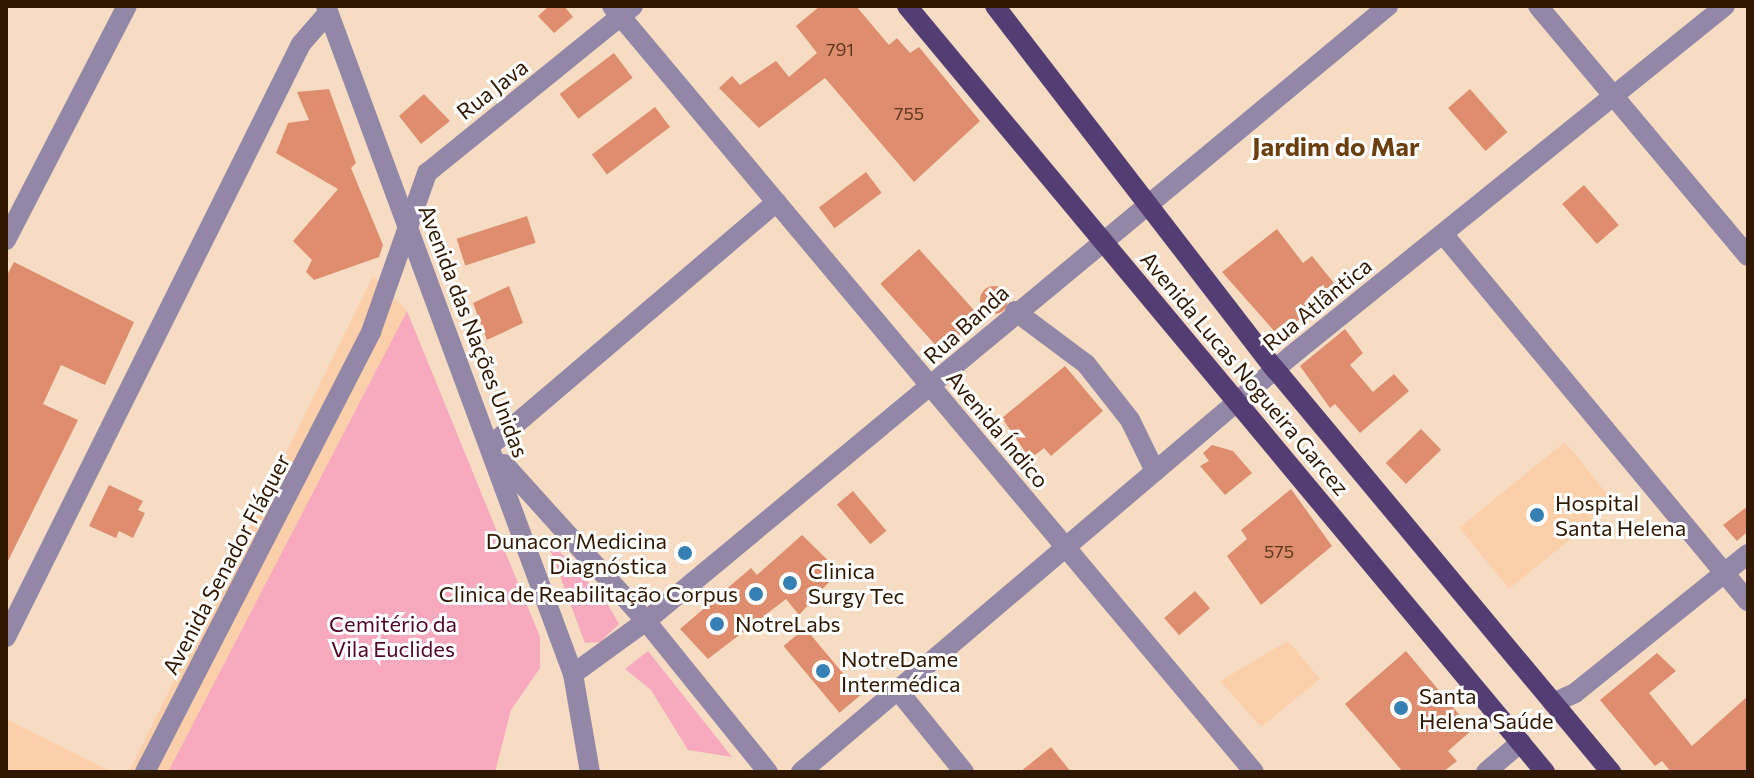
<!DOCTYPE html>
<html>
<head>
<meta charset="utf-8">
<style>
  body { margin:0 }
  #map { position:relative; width:1754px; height:778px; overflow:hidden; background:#f7dcc4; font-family:Commissioner,sans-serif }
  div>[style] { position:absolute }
  .built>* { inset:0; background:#fbcfa9; transform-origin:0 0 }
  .green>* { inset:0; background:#f7a9bd }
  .building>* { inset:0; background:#de8e6e; transform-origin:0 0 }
  .round { border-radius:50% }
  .minor>* { height:20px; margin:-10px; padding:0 10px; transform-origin:10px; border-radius:10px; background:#9387a7 }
  .major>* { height:20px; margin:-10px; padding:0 10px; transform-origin:10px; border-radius:10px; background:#543d73 }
  .dots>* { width:22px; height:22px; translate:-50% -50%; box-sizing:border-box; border:4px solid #fff; border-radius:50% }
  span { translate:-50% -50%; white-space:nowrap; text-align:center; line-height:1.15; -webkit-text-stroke:6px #fff; paint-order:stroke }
  .number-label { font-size:18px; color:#5c361c }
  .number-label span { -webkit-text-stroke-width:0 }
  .street-label { font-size:22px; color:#301800 }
  .poi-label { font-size:22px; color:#301800 }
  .left { translate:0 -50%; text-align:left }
  .right { translate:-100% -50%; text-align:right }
  .park-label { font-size:22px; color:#520526 }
  .quarter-label { font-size:26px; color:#6c3f0e; font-weight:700 }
  .frame { position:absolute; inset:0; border:8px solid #301800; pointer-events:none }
</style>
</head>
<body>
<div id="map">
  <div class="built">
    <i style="clip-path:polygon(373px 276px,407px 311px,168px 772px,129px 772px)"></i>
    <i style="left:1565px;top:442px;width:79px;height:136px;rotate:51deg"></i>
    <i style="clip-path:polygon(1288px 641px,1320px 679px,1261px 727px,1220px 681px)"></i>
    <i style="clip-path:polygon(6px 719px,112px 772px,6px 772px)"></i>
  </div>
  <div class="green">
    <i style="clip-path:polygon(407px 311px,540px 637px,540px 668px,511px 710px,495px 772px,168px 772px)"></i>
    <i style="clip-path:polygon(545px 536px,606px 601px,619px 624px,600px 642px,585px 643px)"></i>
    <i style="clip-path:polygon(648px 651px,732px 757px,688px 750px,651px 690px,625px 669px)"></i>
  </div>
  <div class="building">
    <i style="clip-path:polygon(549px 6px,564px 6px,573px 17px,554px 33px,538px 16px)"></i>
    <i style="clip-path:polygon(820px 6px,856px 6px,889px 45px,897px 38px,910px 53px,919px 47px,980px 121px,914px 182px,825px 78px,759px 128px,719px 88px,732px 76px,740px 85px,776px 61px,789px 77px,817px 53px,796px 26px)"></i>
    <i style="left:614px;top:53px;width:31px;height:68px;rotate:53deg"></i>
    <i style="clip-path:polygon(329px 89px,356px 163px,351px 168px,383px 245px,379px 257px,314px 280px,306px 272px,312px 260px,293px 241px,338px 189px,276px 153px,288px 123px,309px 120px,297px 92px)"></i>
    <i style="left:1470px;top:89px;width:57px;height:29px;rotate:49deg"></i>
    <i style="clip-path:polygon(424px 94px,450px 121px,421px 144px,399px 116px)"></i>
    <i style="left:655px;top:107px;width:25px;height:79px;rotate:53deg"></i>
    <i style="left:866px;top:172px;width:26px;height:59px;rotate:53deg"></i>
    <i style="left:1584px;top:185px;width:53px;height:29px;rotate:49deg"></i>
    <i style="left:527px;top:216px;width:28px;height:74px;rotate:72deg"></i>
    <i style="clip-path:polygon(1277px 229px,1303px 263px,1312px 256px,1338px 288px,1283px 333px,1275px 332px,1222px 272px)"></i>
    <i style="left:919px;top:249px;width:91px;height:52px;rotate:48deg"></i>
    <i style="clip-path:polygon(14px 262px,134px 322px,105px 385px,61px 365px,43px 404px,78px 420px,6px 565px,6px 277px)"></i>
    <i class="round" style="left:980px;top:286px;width:28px;height:28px"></i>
    <i style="clip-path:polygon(509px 286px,523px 323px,487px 340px,473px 303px)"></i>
    <i style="clip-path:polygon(1345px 329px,1363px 353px,1350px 365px,1373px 392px,1394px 374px,1409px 391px,1360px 433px,1335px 404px,1330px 408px,1300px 366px)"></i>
    <i style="clip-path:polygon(1065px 366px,1103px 411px,1051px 456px,1044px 448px,1030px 459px,1002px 418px)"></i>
    <i style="left:1421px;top:429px;width:29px;height:49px;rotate:46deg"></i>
    <i style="clip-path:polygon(1212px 445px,1233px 451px,1252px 473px,1225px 495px,1200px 466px,1209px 461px,1203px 453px)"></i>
    <i style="clip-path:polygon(109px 485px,143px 501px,138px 510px,145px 513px,133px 538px,119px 531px,116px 538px,89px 526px)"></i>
    <i style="clip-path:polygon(1291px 489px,1332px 546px,1261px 605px,1227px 556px,1247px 539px,1241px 530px)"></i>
    <i style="left:853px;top:491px;width:52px;height:21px;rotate:50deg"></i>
    <i style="clip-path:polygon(1748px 506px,1748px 531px,1737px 541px,1723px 525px)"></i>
    <i style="clip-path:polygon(802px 535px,839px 571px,799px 615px,786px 599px,708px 659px,680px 629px,751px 568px,757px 575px)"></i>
    <i style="left:1195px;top:591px;width:23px;height:41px;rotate:49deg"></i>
    <i style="left:805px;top:628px;width:87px;height:28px;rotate:50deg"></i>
    <i style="clip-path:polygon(1406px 651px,1472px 730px,1448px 751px,1457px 761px,1443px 772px,1403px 772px,1345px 704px)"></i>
    <i style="clip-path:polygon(1657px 653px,1676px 671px,1649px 693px,1692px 746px,1748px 696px,1748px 772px,1671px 772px,1662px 761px,1655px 766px,1600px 700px)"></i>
    <i style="clip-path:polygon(1051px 747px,1071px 772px,1020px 772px)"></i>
  </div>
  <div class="minor">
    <i style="left:326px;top:6px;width:712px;rotate:69.71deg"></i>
    <i style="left:573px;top:674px;width:99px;rotate:80.2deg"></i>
    <i style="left:612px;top:6px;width:999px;rotate:50.03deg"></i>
    <i style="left:1538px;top:6px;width:326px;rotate:50deg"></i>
    <i style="left:1443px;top:234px;width:477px;rotate:50.3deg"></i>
    <i style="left:6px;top:240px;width:263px;rotate:-62.7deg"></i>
    <i style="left:1015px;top:311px;width:89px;rotate:36.7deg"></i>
    <i style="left:1086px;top:364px;width:71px;rotate:51.8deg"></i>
    <i style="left:1130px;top:420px;width:57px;rotate:63.9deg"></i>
    <i style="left:491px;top:445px;width:375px;rotate:-40.4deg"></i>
    <i style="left:504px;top:464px;width:212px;rotate:47.9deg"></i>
    <i style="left:646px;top:621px;width:194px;rotate:51.1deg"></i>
    <i style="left:6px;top:637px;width:662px;rotate:-63.55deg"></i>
    <i style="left:301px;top:44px;width:41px;rotate:-48.9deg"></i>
    <i style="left:573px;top:674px;width:90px;rotate:-36deg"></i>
    <i style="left:646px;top:621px;width:964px;rotate:-39.65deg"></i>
    <i style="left:896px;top:688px;width:108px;rotate:51deg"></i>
    <i style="left:1553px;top:703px;width:24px;rotate:-24deg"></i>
    <i style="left:1575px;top:693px;width:222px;rotate:-38.8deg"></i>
    <i style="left:145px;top:772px;width:495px;rotate:-62.8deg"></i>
    <i style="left:371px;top:332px;width:169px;rotate:-70.6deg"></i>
    <i style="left:427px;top:173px;width:265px;rotate:-39deg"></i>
    <i style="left:801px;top:772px;width:644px;rotate:-40.34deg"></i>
    <i style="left:1292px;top:355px;width:556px;rotate:-38.87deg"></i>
    <i style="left:1486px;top:772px;width:46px;rotate:-40.6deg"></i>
  </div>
  <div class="major">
    <i style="left:907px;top:6px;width:997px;rotate:50.21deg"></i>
    <i style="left:995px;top:6px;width:458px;rotate:52.4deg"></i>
    <i style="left:1275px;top:369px;width:525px;rotate:50.18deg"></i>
  </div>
  <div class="dots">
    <i style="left:1537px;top:515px;background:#3680b4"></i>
    <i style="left:685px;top:553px;background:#3680b4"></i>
    <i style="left:790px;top:583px;background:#3680b4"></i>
    <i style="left:756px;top:594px;background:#3680b4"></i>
    <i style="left:717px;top:624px;background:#3680b4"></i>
    <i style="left:823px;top:671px;background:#3680b4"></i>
    <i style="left:1401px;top:708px;background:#3680b4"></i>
  </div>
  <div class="number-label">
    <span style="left:840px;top:49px">791</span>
    <span style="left:909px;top:113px">755</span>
    <span style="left:1279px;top:551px">575</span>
  </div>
  <div class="street-label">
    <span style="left:492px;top:89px;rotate:-38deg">Rua Java</span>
    <span style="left:1317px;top:304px;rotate:-39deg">Rua Atlântica</span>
    <span style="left:966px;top:324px;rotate:-42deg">Rua Banda</span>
    <span style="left:474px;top:331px;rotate:69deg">Avenida das Nações Unidas</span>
    <span style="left:1245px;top:373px;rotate:50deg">Avenida Lucas Nogueira Garcez</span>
    <span style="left:998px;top:429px;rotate:50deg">Avenida Índico</span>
    <span style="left:226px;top:564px;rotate:-62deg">Avenida Senador Fláquer</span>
  </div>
  <div class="poi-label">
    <span class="left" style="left:1555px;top:515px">Hospital<br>Santa Helena</span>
    <span class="right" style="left:667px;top:553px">Dunacor Medicina<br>Diagnóstica</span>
    <span class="left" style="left:808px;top:583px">Clinica<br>Surgy Tec</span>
    <span class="right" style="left:738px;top:594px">Clinica de Reabilitação Corpus</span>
    <span class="left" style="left:735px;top:624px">NotreLabs</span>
    <span class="left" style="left:841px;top:671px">NotreDame<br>Intermédica</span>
    <span class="left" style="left:1419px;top:708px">Santa<br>Helena Saúde</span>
  </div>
  <div class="park-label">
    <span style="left:393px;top:636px">Cemitério da<br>Vila Euclides</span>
  </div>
  <div class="quarter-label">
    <span style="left:1336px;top:146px">Jardim do Mar</span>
  </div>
  <div class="frame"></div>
</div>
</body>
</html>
